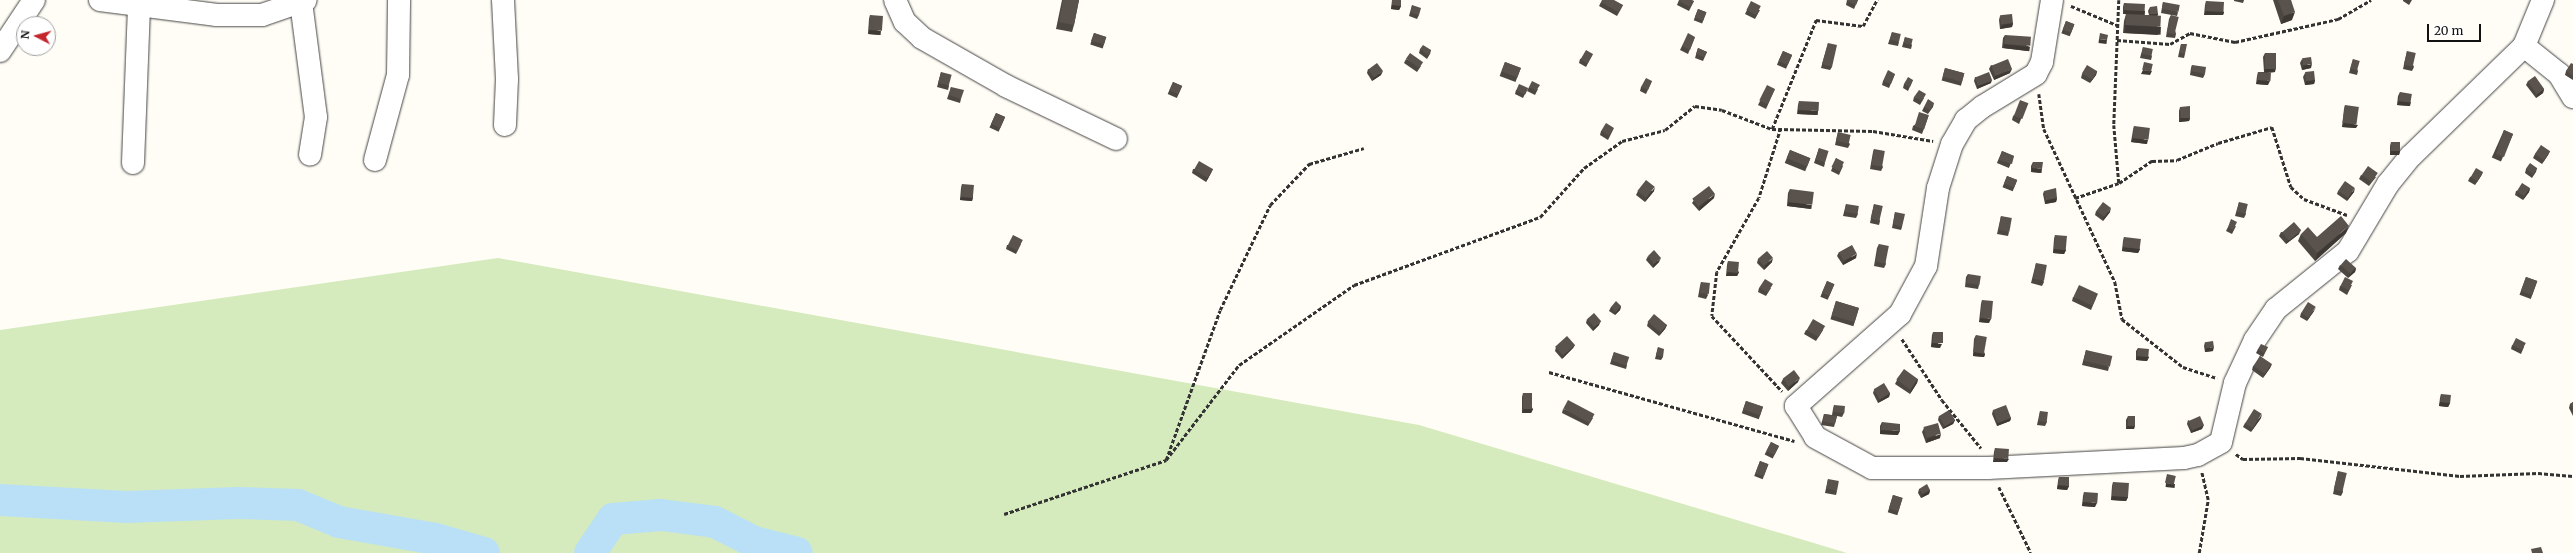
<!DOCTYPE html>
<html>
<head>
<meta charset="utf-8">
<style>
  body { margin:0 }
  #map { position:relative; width:2573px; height:553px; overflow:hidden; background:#fffdf5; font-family:Merriweather,serif }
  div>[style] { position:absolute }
  .green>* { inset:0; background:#d5ebbd }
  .river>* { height:32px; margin:-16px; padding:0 16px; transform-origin:16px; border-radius:16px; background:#b9e0f7 }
  .path>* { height:2.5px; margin-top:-1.25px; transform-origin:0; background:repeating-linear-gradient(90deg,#333 0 4px,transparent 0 6px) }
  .roads { filter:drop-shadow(0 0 1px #444) drop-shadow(0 0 1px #444) }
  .minor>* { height:22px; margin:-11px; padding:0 11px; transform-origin:11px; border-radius:11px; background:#fff }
  .wall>* { inset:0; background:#4d4742; transform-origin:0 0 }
  .shaded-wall>* { inset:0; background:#3f3936; transform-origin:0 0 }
  .building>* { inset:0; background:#5a524d; transform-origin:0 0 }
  span { translate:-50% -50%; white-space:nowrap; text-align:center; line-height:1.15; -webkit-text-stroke:4px #fff; paint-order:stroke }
  .north { position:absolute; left:16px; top:16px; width:40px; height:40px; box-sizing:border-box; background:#fff; border:1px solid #a0a0a0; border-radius:50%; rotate:276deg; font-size:11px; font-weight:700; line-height:16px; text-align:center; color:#111 }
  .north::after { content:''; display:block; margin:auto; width:14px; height:18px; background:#c4262e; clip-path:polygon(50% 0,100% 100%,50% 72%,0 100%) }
  .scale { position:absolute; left:2427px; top:24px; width:54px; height:18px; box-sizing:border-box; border:2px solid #111; border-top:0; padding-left:5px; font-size:12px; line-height:14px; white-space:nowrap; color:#111; -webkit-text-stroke:3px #fff; paint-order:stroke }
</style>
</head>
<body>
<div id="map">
  <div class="green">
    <i style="clip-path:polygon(498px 258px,1419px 425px,1847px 553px,0 553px,0 330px)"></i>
  </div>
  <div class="river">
    <i style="left:0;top:500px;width:127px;rotate:3.2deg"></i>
    <i style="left:127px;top:507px;width:111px;rotate:-2.1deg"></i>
    <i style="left:238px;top:503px;width:60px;rotate:1.9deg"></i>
    <i style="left:298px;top:505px;width:44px;rotate:22.5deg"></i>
    <i style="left:339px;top:522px;width:97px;rotate:10deg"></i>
    <i style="left:435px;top:539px;width:51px;rotate:15.9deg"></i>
    <i style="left:590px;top:553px;width:41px;rotate:-55.9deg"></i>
    <i style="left:613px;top:519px;width:48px;rotate:-4.8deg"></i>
    <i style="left:661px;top:515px;width:54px;rotate:7.4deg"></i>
    <i style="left:715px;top:522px;width:44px;rotate:27.1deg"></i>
    <i style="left:754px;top:542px;width:44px;rotate:14.3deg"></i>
  </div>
  <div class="path">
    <i style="left:2119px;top:0;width:125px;rotate:92.3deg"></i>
    <i style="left:2114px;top:125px;width:58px;rotate:85.1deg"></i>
    <i style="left:2071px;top:6px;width:50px;rotate:22.4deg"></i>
    <i style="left:2117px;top:40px;width:53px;rotate:4.3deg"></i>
    <i style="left:2170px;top:44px;width:23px;rotate:-29deg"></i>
    <i style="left:2190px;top:33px;width:46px;rotate:11.3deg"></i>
    <i style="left:2235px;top:42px;width:106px;rotate:-12.6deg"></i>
    <i style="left:2338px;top:19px;width:38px;rotate:-30deg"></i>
    <i style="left:2039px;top:94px;width:35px;rotate:82deg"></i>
    <i style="left:2044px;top:129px;width:169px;rotate:65.1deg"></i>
    <i style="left:2115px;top:282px;width:38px;rotate:79deg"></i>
    <i style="left:2122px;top:319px;width:78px;rotate:38.2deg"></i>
    <i style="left:2183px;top:367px;width:36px;rotate:18deg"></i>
    <i style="left:1781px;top:128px;width:73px;rotate:107.4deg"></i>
    <i style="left:1759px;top:198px;width:85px;rotate:119.6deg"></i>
    <i style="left:1717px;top:272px;width:44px;rotate:96.5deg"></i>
    <i style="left:1712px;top:316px;width:103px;rotate:47deg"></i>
    <i style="left:1772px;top:129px;width:118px;rotate:-68deg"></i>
    <i style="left:1816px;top:20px;width:47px;rotate:7.3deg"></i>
    <i style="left:1863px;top:26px;width:30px;rotate:-62deg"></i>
    <i style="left:2075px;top:198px;width:46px;rotate:-18.8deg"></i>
    <i style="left:2119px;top:183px;width:40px;rotate:-34deg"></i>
    <i style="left:2152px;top:161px;width:25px;rotate:-2deg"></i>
    <i style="left:2177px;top:160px;width:44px;rotate:-22.5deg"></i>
    <i style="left:2218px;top:143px;width:56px;rotate:-16.5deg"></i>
    <i style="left:2272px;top:127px;width:63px;rotate:72.4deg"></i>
    <i style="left:2291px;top:187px;width:18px;rotate:43deg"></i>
    <i style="left:2304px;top:199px;width:46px;rotate:20.4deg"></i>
    <i style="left:1902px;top:339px;width:73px;rotate:56.7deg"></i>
    <i style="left:1942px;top:400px;width:62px;rotate:50.9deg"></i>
    <i style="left:1549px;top:372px;width:255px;rotate:15.7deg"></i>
    <i style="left:2236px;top:454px;width:9px;rotate:36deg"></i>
    <i style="left:2243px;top:459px;width:57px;rotate:-1deg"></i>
    <i style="left:2300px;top:458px;width:161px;rotate:6.4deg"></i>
    <i style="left:2460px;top:476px;width:78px;rotate:-2.2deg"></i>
    <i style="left:2538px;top:473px;width:35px;rotate:5deg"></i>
    <i style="left:1166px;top:460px;width:120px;rotate:-52.5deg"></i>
    <i style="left:1239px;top:365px;width:140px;rotate:-34.8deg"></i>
    <i style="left:1354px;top:285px;width:198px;rotate:-20.1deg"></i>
    <i style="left:1540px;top:217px;width:66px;rotate:-48.1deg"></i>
    <i style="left:1584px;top:168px;width:47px;rotate:-35.4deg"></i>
    <i style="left:1622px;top:141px;width:44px;rotate:-14.3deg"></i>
    <i style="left:1665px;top:130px;width:38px;rotate:-39deg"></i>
    <i style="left:1695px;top:106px;width:27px;rotate:8deg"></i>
    <i style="left:1722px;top:110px;width:53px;rotate:20.8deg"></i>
    <i style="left:1772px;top:129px;width:101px;rotate:1.1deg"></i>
    <i style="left:1873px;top:131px;width:61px;rotate:9.5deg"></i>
    <i style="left:1999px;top:487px;width:73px;rotate:64.1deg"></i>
    <i style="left:1004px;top:514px;width:171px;rotate:-18.4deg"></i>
    <i style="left:1166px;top:460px;width:159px;rotate:-70.2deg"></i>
    <i style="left:1220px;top:310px;width:116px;rotate:-64.5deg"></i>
    <i style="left:1270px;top:205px;width:57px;rotate:-46.4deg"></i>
    <i style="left:1309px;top:164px;width:57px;rotate:-16.2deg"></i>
    <i style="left:2199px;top:553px;width:54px;rotate:-80.4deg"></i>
    <i style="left:2208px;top:500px;width:28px;rotate:-103deg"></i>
  </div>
  <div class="roads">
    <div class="minor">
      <i style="left:100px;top:0;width:118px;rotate:7.3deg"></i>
      <i style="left:217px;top:15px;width:45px"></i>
      <i style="left:262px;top:15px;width:46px;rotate:-18.8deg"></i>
      <i style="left:503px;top:0;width:79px;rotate:87.1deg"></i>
      <i style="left:507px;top:79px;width:46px;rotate:92.5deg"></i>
      <i style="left:895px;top:0;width:24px;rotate:66deg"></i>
      <i style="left:905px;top:22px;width:23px;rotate:43deg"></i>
      <i style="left:922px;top:38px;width:97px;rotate:29.7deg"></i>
      <i style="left:1006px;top:86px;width:122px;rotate:25.7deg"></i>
      <i style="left:2052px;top:0;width:63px;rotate:99.2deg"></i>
      <i style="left:2042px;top:62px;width:13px;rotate:117deg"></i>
      <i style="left:2036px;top:74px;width:63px;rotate:148.6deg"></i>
      <i style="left:1982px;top:107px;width:21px;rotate:141deg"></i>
      <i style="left:1966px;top:120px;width:28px;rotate:120deg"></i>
      <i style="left:1952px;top:144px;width:46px;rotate:107.7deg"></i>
      <i style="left:1938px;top:188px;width:79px;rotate:98.7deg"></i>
      <i style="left:1926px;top:266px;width:55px;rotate:118.4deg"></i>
      <i style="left:1900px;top:314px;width:139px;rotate:138.5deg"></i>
      <i style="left:1796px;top:406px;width:36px;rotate:58deg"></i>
      <i style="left:1815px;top:437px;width:65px;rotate:28.5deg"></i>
      <i style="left:1872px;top:468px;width:116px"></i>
      <i style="left:1988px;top:468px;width:196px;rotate:-2.9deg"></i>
      <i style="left:2184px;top:458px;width:14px;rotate:-12deg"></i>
      <i style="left:2198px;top:455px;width:26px;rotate:-29deg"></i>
      <i style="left:2221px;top:442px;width:61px;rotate:-76.7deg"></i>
      <i style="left:2235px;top:383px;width:47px;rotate:-65.1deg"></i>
      <i style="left:2255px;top:340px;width:37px;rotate:-56deg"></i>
      <i style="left:2276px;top:309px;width:92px;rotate:-38.9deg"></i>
      <i style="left:2348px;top:251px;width:78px;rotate:-59.2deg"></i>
      <i style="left:2388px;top:184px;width:36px;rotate:-51deg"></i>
      <i style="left:2411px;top:156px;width:158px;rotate:-44.2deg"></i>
      <i style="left:2524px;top:46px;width:50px;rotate:-67.6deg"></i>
      <i style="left:301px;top:2px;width:116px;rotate:82.6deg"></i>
      <i style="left:316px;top:117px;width:38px;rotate:99deg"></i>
      <i style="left:2524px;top:46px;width:45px;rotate:38.7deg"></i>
      <i style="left:2559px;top:74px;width:27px;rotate:59deg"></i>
      <i style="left:0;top:51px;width:61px;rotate:-56.3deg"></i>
      <i style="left:375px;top:160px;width:88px;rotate:-74.9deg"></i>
      <i style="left:398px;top:75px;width:75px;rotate:-89.2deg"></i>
      <i style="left:133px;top:163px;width:156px;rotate:-87.8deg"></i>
    </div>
  </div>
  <div class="wall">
    <i style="clip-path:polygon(1062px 0,1079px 0,1074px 25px,1072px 32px,1056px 29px)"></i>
    <i style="clip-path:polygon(1392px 0,1401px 0,1401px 6px,1399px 10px,1391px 9px)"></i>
    <i style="clip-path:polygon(1679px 0,1694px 1px,1689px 11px,1677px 5px)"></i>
    <i style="clip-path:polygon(1847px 0,1858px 0,1854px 9px,1846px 5px)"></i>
    <i style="clip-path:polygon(2234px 0,2244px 0,2243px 3px,2234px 1px)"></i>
    <i style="clip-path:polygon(2273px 0,2291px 0,2292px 20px,2281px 24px)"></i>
    <i style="clip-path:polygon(2403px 0,2412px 0,2409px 5px,2403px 1px)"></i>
    <i style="clip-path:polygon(2206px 1px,2224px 12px,2223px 15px,2204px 15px,2205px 5px)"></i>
    <i style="clip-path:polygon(1601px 2px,1623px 5px,1621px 9px,1617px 16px,1599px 6px)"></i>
    <i style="clip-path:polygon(2163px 2px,2178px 12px,2177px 16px,2161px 13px)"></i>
    <i style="clip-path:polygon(2124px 3px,2145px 11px,2143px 15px,2149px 15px,2148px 11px,2150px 7px,2158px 14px,2157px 16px,2158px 35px,2123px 33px,2124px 21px,2126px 14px,2123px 14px,2123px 7px)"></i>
    <i style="clip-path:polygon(1412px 5px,1419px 15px,1417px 19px,1409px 16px)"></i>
    <i style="left:1698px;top:9px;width:9px;height:12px;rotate:21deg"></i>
    <i style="clip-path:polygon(1747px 10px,1760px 10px,1755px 19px,1745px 14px)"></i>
    <i style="clip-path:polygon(870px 15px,880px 35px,868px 34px,869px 19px)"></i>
    <i style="clip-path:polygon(2171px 15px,2176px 34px,2175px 38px,2166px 37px,2169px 19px)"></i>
    <i style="clip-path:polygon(2000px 16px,2013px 23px,2012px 27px,2000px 29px,1999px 20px)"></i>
    <i style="left:2066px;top:21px;width:9px;height:13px;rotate:21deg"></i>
    <i style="clip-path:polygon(1892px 32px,1899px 42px,1898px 46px,1888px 44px)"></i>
    <i style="left:1094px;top:33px;width:13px;height:12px;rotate:18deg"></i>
    <i style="clip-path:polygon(2005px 35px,2030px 47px,2028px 51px,2002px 48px,2003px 38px)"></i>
    <i style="clip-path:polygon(1695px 37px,1688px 54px,1680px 50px,1682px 46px)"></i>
    <i style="clip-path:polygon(1905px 37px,1912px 45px,1911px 49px,1902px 47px)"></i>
    <i style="clip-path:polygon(1828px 43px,1832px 67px,1830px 70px,1821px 68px)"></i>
    <i style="clip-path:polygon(2181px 44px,2185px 54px,2184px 58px,2178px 57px,2180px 48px)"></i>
    <i style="clip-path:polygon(2143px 47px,2152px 56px,2151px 60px,2140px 58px)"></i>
    <i style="clip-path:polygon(1698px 48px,1707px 52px,1703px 61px,1695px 58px)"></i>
    <i style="clip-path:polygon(1420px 49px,1431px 50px,1430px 54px,1427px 59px,1419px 53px)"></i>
    <i style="left:1783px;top:51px;width:10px;height:15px;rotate:24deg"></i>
    <i style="clip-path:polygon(2407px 51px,2414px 67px,2412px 71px,2403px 69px)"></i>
    <i style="clip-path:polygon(2265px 53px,2275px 72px,2266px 73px,2268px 85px,2256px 84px,2257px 76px,2258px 72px,2264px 72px,2263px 57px)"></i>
    <i style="clip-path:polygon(1593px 54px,1586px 67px,1579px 63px,1580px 59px)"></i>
    <i style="clip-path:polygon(1406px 59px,1421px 66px,1417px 72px,1404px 63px)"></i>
    <i style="clip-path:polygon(2302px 59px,2311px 68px,2302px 70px,2300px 63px)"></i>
    <i style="clip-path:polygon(2353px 59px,2358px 71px,2357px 75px,2349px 73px)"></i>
    <i style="left:1505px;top:62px;width:17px;height:15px;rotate:21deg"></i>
    <i style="clip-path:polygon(2573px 64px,2573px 80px,2565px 75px,2566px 71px)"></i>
    <i style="clip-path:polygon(1991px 65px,2010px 73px,1994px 80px,1989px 69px)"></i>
    <i style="clip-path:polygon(2192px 65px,2205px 74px,2203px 78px,2190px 75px,2191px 68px)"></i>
    <i style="left:1945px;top:68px;width:20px;height:13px;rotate:15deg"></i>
    <i style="clip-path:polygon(1368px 69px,1381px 75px,1372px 81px,1367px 73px)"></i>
    <i style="clip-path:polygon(2097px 71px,2096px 75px,2090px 83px,2081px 78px,2082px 74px)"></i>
    <i style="clip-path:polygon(941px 72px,949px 86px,948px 90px,937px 87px)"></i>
    <i style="clip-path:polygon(2305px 73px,2315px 80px,2314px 84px,2305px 85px,2303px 77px)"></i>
    <i style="clip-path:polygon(1895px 74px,1889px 88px,1882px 85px,1883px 81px)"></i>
    <i style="clip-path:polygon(1975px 77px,1991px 83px,1977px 89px,1974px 81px)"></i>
    <i style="clip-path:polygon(1913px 80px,1908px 91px,1903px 88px,1904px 84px)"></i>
    <i style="clip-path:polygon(1652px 81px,1646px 94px,1640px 91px,1641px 87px)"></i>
    <i style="clip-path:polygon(2528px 81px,2544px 89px,2543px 93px,2536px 98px,2526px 85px)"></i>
    <i style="left:1173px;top:82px;width:10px;height:13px;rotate:24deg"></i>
    <i style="clip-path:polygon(951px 87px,961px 99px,960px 103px,947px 99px)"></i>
    <i style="clip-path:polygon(1529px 87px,1538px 89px,1535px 95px,1527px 91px)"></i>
    <i style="clip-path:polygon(1528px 88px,1523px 98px,1515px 94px,1516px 90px)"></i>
    <i style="clip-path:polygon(1775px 89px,1766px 109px,1758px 105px,1760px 101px)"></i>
    <i style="clip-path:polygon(2400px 92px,2410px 106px,2397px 105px,2398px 96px)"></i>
    <i style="clip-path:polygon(1914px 97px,1924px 98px,1920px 105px,1913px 101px)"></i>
    <i style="clip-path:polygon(1799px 101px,1817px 115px,1797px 114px,1798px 105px)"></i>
    <i style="clip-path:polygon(1934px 103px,1933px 107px,1928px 114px,1922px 111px,1924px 107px)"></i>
    <i style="clip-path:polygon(2028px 103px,2019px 124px,2012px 120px,2013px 116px)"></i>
    <i style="clip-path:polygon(2345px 105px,2356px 128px,2342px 127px,2344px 109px)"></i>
    <i style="clip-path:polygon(2180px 107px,2190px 118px,2189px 121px,2179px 122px,2179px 111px)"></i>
    <i style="left:996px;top:113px;width:10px;height:16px;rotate:24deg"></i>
    <i style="clip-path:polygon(1929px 115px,1922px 134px,1912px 130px,1913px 126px)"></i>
    <i style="clip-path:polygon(2134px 126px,2147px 144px,2131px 142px,2133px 130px)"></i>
    <i style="clip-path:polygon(1614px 128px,1608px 140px,1600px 135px,1601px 131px)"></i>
    <i style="left:2504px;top:130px;width:10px;height:30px;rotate:24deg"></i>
    <i style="clip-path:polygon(1838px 132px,1850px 144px,1848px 148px,1835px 145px,1837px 136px)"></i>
    <i style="clip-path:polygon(2391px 142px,2400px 151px,2399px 155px,2390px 155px,2390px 146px)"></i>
    <i style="clip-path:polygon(1819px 148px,1825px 163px,1824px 167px,1814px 163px)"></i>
    <i style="clip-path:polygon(1874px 149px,1883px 167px,1881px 171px,1870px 169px,1873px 152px)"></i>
    <i style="left:1790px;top:150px;width:22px;height:14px;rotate:22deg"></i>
    <i style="left:2002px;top:151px;width:13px;height:13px;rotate:23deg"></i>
    <i style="clip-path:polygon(2550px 151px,2548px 155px,2542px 164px,2533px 158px,2535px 154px)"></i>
    <i style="clip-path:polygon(1836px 158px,1843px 166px,1839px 175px,1831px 171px)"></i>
    <i style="clip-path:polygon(2033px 162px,2041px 173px,2031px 172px,2031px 166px)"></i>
    <i style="clip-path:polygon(2537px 168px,2536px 172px,2532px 178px,2525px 173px,2526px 169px)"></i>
    <i style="clip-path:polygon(1193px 169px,1213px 169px,1211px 173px,1206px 182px,1192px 173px)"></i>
    <i style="clip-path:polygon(2483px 172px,2481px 176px,2475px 185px,2468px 181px,2470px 177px)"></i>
    <i style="clip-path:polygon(2361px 175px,2376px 177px,2369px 186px,2359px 179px)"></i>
    <i style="left:2007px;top:176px;width:11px;height:12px;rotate:22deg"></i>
    <i style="clip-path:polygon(962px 184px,973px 197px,972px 201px,960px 200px,961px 188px)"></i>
    <i style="clip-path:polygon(2530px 188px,2529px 192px,2523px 200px,2515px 195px,2516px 191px)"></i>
    <i style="clip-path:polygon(1790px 189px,1811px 209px,1787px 206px,1788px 193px)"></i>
    <i style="clip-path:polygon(1638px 191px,1654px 191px,1645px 202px,1636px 195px)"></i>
    <i style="clip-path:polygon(2044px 191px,2057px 198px,2056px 202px,2045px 204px,2043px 194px)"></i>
    <i style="clip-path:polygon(2338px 191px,2354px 192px,2347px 201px,2337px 194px)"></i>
    <i style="clip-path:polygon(1714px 198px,1699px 211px,1692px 203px,1694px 200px)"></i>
    <i style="clip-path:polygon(2239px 202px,2246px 214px,2244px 218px,2235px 216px)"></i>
    <i style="clip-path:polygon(1846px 204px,1858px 214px,1856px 218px,1843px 216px)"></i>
    <i style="clip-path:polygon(1874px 204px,1880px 221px,1879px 225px,1870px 223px)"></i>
    <i style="clip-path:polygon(2096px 211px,2110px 212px,2103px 221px,2095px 215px)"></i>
    <i style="clip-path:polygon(1895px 212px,1902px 227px,1901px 230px,1892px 228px)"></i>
    <i style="clip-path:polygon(2001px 216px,2009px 232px,2008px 236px,1997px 234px)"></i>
    <i style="clip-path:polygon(2236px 226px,2232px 234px,2226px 231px,2228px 227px)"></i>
    <i style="clip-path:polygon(2281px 232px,2299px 234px,2286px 244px,2279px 236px)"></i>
    <i style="clip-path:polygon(2346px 233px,2315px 261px,2298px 241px,2301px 234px,2317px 237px)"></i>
    <i style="clip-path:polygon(2055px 235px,2066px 250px,2064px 254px,2053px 253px,2054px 239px)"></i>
    <i style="clip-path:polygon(2124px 237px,2140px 249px,2138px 253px,2122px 251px,2123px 241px)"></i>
    <i style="clip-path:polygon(1021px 244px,1016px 254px,1006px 249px,1007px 245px)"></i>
    <i style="clip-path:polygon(1879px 244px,1886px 264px,1884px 268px,1874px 266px,1877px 248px)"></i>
    <i style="clip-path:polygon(1839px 252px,1856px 258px,1843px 265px,1837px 256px)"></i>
    <i style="clip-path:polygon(1648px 256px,1659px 262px,1653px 268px,1646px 260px)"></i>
    <i style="clip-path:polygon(1758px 259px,1772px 262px,1764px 270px,1757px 263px)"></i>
    <i style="clip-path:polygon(1728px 261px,1739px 272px,1737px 276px,1726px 276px,1727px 265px)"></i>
    <i style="clip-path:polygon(2036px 263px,2044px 282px,2042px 286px,2031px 283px)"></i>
    <i style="clip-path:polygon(2340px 265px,2356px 268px,2355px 272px,2348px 278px,2338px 269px)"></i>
    <i style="clip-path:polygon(1968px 274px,1979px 285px,1978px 289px,1965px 287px,1966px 277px)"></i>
    <i style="left:2526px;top:277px;width:12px;height:19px;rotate:20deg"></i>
    <i style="left:1827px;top:281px;width:8px;height:17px;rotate:23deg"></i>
    <i style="clip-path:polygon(1701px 282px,1708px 295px,1706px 299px,1698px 297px,1700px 286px)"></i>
    <i style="clip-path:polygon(2352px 285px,2347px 295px,2339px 290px,2340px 286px)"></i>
    <i style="clip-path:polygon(1759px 288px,1771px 288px,1766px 296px,1758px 292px)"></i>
    <i style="clip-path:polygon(2073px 297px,2096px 298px,2091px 310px,2072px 301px)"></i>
    <i style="clip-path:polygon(1982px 300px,1989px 323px,1979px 322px,1981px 304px)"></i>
    <i style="left:1836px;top:301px;width:24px;height:19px;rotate:17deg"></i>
    <i style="clip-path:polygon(1621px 306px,1620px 310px,1615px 315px,1609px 311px,1611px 307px)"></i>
    <i style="clip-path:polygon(2314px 311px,2307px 321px,2300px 317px,2301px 313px)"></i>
    <i style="clip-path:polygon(1587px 319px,1599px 325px,1593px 331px,1586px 323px)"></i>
    <i style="clip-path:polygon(1648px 322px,1667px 325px,1665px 329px,1659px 336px,1647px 326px)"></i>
    <i style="clip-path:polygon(1806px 330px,1823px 330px,1816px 341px,1804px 334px)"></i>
    <i style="clip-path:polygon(1933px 332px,1940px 348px,1931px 347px,1932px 335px)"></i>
    <i style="clip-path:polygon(1976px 335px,1985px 354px,1984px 357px,1973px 356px,1974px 339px)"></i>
    <i style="clip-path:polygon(2205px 342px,2213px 351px,2205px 352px,2204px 346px)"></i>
    <i style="clip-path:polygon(1575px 345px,1573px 348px,1562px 359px,1555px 351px,1556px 347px)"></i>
    <i style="clip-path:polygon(2512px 345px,2524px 347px,2521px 354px,2511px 349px)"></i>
    <i style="clip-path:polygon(1658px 347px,1663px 357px,1661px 360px,1655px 359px)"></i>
    <i style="clip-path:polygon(2268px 347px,2263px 357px,2256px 353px,2258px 349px)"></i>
    <i style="clip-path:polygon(2138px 348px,2149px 357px,2147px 361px,2136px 360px,2136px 351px)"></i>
    <i style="clip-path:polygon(2086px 350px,2109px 367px,2108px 371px,2082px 365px)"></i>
    <i style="clip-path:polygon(1614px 352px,1627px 365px,1626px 369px,1610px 364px)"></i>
    <i style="clip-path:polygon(2272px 364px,2270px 368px,2263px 378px,2252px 370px,2253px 366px)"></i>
    <i style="clip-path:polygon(1783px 379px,1798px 382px,1788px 391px,1781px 383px)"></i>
    <i style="clip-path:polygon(1918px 379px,1917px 383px,1910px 394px,1895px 384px,1897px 380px)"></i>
    <i style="clip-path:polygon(1874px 390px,1890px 393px,1889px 397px,1878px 403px,1873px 393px)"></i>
    <i style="clip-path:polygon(1523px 393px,1533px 409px,1531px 413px,1522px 413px,1522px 397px)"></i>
    <i style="clip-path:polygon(2441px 394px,2450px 403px,2448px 407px,2439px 406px,2440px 398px)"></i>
    <i style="left:1746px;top:401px;width:18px;height:13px;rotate:19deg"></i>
    <i style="clip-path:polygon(2573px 402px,2573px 416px,2569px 408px,2570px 404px)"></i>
    <i style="clip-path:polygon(1834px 405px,1844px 413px,1842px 417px,1837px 416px,1834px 427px,1821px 425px,1824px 414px,1832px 415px,1833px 409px)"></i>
    <i style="clip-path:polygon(1563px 409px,1593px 418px,1588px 426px,1562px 413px)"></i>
    <i style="clip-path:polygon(1993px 410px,2011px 418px,2010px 421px,1997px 426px,1992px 414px)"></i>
    <i style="clip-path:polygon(2040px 411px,2047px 422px,2045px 426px,2037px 425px)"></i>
    <i style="clip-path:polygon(1939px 416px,1955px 420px,1953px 424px,1943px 429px,1938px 420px)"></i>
    <i style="clip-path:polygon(2128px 416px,2135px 425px,2134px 429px,2126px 429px,2126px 420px)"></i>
    <i style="clip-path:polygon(2261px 418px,2251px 432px,2243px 427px,2245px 423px)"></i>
    <i style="clip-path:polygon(2188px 420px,2202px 429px,2191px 433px,2187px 424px)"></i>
    <i style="clip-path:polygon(1882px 422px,1898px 435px,1880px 434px,1880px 426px)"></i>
    <i style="clip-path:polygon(1924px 428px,1940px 438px,1926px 443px,1922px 432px)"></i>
    <i style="left:1771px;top:442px;width:9px;height:14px;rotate:27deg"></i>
    <i style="clip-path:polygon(1995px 448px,2007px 462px,1993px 462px,1994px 452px)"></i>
    <i style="left:1760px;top:461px;width:9px;height:16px;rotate:21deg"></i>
    <i style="clip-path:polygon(2338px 471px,2343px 492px,2341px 496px,2333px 494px)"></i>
    <i style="clip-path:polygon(2059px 477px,2069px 486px,2067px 490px,2057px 489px,2058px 481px)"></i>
    <i style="clip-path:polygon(1828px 479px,1837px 491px,1836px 495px,1825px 493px)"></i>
    <i style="clip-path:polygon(2113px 482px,2128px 497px,2126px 501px,2111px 500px,2112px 486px)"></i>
    <i style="clip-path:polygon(1919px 489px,1930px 490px,1929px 494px,1921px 498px,1918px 493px)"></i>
    <i style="clip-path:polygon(2084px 492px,2095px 507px,2082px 506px,2083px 496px)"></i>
    <i style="left:1893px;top:495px;width:10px;height:18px;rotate:17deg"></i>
  </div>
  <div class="shaded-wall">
    <i style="clip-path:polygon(1392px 5px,1401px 6px,1399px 10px,1391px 9px)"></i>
    <i style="left:2124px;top:10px;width:21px;height:4px;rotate:3deg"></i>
    <i style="clip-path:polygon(2206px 11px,2224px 12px,2223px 15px,2204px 15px)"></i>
    <i style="clip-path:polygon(2295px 12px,2292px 20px,2281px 24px,2284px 16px)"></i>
    <i style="clip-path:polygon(2150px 14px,2158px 14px,2157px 17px,2149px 18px)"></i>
    <i style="clip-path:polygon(2013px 23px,2012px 27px,2000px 29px,2002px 25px)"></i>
    <i style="left:2125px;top:25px;width:36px;height:8px;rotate:3deg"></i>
    <i style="left:869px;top:30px;width:12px;height:4px;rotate:5deg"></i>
    <i style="left:2099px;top:39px;width:8px;height:4px;rotate:7deg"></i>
    <i style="left:2004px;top:44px;width:26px;height:4px;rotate:7deg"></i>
    <i style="clip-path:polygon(2312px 64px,2311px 68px,2302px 70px,2303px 66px)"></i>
    <i style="clip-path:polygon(2276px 68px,2275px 72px,2264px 73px,2265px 69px)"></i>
    <i style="clip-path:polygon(2012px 69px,2010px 73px,1994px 80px,1995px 76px)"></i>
    <i style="clip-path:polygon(2143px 70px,2152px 71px,2150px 75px,2141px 74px)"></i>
    <i style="clip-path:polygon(1383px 71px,1381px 75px,1372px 81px,1374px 77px)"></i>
    <i style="clip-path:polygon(2097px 71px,2096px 75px,2090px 83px,2092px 79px)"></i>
    <i style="clip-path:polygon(1992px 80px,1991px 83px,1977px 89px,1978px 85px)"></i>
    <i style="clip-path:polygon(2258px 80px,2270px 81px,2268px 85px,2256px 84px)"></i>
    <i style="clip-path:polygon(2315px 80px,2314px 84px,2305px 85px,2306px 81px)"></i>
    <i style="clip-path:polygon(2544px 89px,2543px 93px,2536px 98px,2537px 95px)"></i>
    <i style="clip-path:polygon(2399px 101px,2411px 102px,2410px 106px,2397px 105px)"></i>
    <i style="left:1798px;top:110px;width:20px;height:4px;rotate:3deg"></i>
    <i style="clip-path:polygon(2181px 118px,2190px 118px,2189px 121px,2179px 122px)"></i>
    <i style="clip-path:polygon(2344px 123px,2358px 125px,2356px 128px,2342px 127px)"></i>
    <i style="clip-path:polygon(2133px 138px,2148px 140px,2147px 144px,2131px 142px)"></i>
    <i style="clip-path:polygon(2391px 151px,2400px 151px,2399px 155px,2390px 155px)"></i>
    <i style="clip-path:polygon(2550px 151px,2548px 155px,2542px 164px,2544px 160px)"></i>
    <i style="left:2032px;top:168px;width:10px;height:4px;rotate:6deg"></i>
    <i style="clip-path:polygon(1213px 169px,1211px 173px,1206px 182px,1207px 178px)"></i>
    <i style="clip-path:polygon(2483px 172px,2481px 176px,2475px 185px,2477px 181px)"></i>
    <i style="clip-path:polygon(1655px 187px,1654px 191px,1645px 202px,1647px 198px)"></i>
    <i style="clip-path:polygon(2355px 188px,2354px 192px,2347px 201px,2348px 198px)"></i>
    <i style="clip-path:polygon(2530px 188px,2529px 192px,2523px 200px,2524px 197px)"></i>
    <i style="clip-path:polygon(1715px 194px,1714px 198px,1699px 211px,1700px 207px)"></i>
    <i style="clip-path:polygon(961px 197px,973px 197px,972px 201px,960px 200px)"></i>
    <i style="clip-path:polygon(2057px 198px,2056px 202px,2045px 204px,2046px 200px)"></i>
    <i style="left:1788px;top:202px;width:24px;height:4px;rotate:7deg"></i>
    <i style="clip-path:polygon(2111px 208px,2110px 212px,2103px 221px,2104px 217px)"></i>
    <i style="clip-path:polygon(2349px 226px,2346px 233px,2315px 261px,2317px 253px)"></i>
    <i style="clip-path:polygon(2301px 230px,2299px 234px,2286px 244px,2287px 241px)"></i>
    <i style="clip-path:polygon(2123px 247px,2140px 249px,2138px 253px,2122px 251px)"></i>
    <i style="clip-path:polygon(2054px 249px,2066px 250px,2064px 254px,2053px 253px)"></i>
    <i style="clip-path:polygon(1857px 254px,1856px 258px,1843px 265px,1844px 261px)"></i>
    <i style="clip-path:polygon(1661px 258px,1659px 262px,1653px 268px,1654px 264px)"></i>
    <i style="clip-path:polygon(1773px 258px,1772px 262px,1764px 270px,1765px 266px)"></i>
    <i style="clip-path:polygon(2356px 268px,2355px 272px,2348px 278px,2350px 274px)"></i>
    <i style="clip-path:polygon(1728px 272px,1739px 272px,1737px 276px,1726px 276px)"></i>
    <i style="clip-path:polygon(1621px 306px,1620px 310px,1615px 315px,1616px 312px)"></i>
    <i style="clip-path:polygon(2316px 307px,2314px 311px,2307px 321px,2308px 318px)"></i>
    <i style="clip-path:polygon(1981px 318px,1991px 319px,1989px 323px,1979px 322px)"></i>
    <i style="clip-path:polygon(1601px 321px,1599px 325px,1593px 331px,1594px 327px)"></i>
    <i style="clip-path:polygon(1667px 325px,1665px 329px,1659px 336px,1661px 332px)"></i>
    <i style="clip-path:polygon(1932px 343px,1942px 344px,1940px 348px,1931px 347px)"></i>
    <i style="clip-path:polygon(1575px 345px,1573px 348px,1562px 359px,1564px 355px)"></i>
    <i style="clip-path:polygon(2214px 347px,2213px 351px,2205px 352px,2206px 348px)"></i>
    <i style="clip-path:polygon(1974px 352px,1985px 354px,1984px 357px,1973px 356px)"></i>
    <i style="clip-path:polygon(2137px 356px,2149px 357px,2147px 361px,2136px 360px)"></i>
    <i style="clip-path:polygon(2272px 364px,2270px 368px,2263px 378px,2265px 374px)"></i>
    <i style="clip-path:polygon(1800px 378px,1798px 382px,1788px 391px,1789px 387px)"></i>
    <i style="clip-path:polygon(1918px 379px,1917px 383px,1910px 394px,1911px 390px)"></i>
    <i style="clip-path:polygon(1890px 393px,1889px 397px,1878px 403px,1880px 399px)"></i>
    <i style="clip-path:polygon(2440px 402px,2450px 403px,2448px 407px,2439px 406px)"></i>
    <i style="clip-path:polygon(1524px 409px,1533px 409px,1531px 413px,1522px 413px)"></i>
    <i style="clip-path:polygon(2262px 414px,2261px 418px,2251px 432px,2253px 428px)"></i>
    <i style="clip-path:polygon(2011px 418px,2010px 421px,1997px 426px,1998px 422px)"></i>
    <i style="clip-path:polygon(1955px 420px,1953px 424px,1943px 429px,1945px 425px)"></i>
    <i style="clip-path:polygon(2135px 425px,2134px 429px,2126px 429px,2128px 426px)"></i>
    <i style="clip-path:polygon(2204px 425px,2202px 429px,2191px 433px,2192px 429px)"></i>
    <i style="clip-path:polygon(1881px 430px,1900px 431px,1898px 435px,1880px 434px)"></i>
    <i style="clip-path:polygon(1941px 434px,1940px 438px,1926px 443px,1927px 439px)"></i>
    <i style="clip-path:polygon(1995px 458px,2009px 459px,2007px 462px,1993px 462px)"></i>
    <i style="left:2166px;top:483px;width:9px;height:4px;rotate:6deg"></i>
    <i style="clip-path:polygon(2058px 485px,2069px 486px,2067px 490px,2057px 489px)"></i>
    <i style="clip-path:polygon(1930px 490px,1929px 494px,1921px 498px,1923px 494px)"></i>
    <i style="clip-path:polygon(2112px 496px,2128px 497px,2126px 501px,2111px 500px)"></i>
    <i style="clip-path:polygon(2083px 502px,2097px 503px,2095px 507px,2082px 506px)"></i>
  </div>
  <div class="building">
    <i style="clip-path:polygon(1063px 0,1079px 0,1074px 25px,1059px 22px)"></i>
    <i style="clip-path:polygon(1392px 0,1401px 0,1401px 6px,1392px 5px)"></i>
    <i style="clip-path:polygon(1602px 0,1614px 0,1623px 5px,1618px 12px,1601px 2px)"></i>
    <i style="clip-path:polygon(1679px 0,1692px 0,1694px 1px,1690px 7px,1679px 1px)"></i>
    <i style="clip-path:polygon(1847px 0,1858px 0,1856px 5px,1847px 1px)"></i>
    <i style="clip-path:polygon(2278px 0,2291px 0,2295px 12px,2284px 16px)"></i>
    <i style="left:1751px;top:1px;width:11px;height:10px;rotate:27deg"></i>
    <i style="left:2206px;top:1px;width:18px;height:10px;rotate:3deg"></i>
    <i style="left:2163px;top:2px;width:17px;height:7px;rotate:10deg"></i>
    <i style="left:2124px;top:3px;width:21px;height:7px;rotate:3deg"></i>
    <i style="clip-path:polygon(1412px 5px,1421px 8px,1419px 15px,1411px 13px)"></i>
    <i style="clip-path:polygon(2157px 6px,2158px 14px,2150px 14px,2150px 7px)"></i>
    <i style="left:1698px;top:9px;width:9px;height:9px;rotate:21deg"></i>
    <i style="left:2012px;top:14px;width:9px;height:12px;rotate:84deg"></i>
    <i style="left:2126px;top:14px;width:35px;height:11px;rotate:3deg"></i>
    <i style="left:870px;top:15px;width:13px;height:15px;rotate:4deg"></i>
    <i style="left:2171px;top:15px;width:8px;height:18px;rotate:14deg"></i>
    <i style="left:2066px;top:21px;width:9px;height:9px;rotate:21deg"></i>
    <i style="left:1892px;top:32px;width:9px;height:8px;rotate:13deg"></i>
    <i style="clip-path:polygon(1094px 33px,1106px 37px,1104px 44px,1091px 41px)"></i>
    <i style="clip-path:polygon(1688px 33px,1695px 37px,1690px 50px,1682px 46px)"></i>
    <i style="clip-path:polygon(2100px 33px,2108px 35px,2107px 40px,2099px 39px)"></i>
    <i style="left:2005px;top:35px;width:26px;height:9px;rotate:4deg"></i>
    <i style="left:1905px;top:37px;width:8px;height:6px;rotate:14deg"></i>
    <i style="clip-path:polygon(1828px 43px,1837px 45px,1832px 67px,1822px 64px)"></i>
    <i style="clip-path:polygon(2181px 44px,2187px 44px,2185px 54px,2180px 53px)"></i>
    <i style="clip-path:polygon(1423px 45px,1431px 50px,1428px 55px,1420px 49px)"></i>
    <i style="left:2143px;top:47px;width:10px;height:7px;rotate:11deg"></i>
    <i style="clip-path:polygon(1698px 48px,1707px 52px,1704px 57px,1696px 54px)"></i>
    <i style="left:1586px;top:50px;width:8px;height:11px;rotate:30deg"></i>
    <i style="left:1783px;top:51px;width:10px;height:11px;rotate:24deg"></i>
    <i style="left:2407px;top:51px;width:9px;height:14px;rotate:13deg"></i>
    <i style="left:1410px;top:53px;width:16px;height:7px;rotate:35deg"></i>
    <i style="left:2265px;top:53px;width:11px;height:16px"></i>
    <i style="left:2311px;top:57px;width:7px;height:9px;rotate:82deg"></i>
    <i style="left:2008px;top:59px;width:11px;height:18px;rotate:68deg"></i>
    <i style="left:2353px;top:59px;width:7px;height:10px;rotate:16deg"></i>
    <i style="left:1505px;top:62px;width:17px;height:10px;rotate:21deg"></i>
    <i style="left:2144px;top:62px;width:9px;height:8px;rotate:13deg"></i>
    <i style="left:1377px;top:63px;width:10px;height:11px;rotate:53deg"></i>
    <i style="clip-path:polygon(2571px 63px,2573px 64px,2573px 76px,2566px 71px)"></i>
    <i style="left:2087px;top:65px;width:12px;height:10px;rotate:31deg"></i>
    <i style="clip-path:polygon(2192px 65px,2206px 67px,2205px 74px,2191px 71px)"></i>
    <i style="left:1945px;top:68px;width:20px;height:9px;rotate:15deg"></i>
    <i style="clip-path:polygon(1888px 70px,1895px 74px,1891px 84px,1883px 81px)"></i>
    <i style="left:2314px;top:71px;width:9px;height:9px;rotate:84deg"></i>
    <i style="left:941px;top:72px;width:11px;height:11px;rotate:15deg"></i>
    <i style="left:1989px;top:72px;width:9px;height:15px;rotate:69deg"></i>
    <i style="left:2258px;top:72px;width:13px;height:8px;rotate:4deg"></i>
    <i style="left:2535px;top:76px;width:16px;height:9px;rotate:55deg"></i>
    <i style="clip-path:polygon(1908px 77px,1913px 80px,1910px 87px,1904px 84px)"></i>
    <i style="clip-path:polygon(1646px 78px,1652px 81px,1648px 90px,1641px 87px)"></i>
    <i style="clip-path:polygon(1532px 81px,1540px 85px,1536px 91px,1529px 87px)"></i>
    <i style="left:1173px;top:82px;width:10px;height:9px;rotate:24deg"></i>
    <i style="left:1519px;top:84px;width:10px;height:7px;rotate:24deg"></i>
    <i style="left:1767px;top:85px;width:9px;height:17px;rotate:27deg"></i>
    <i style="clip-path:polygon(951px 87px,964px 90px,961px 99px,949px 95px)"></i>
    <i style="clip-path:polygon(1919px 90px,1926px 94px,1922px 101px,1914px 97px)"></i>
    <i style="left:2400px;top:92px;width:12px;height:9px;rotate:9deg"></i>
    <i style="clip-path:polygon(1928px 99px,1934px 103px,1930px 110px,1924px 107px)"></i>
    <i style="left:2020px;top:100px;width:9px;height:17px;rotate:21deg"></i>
    <i style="left:1799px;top:101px;width:20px;height:9px;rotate:3deg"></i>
    <i style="left:2345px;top:105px;width:14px;height:18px;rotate:8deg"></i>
    <i style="clip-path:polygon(2190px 106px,2190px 118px,2181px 118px,2180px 107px)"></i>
    <i style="left:1919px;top:112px;width:10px;height:15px;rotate:17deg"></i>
    <i style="left:996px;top:113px;width:10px;height:12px;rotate:24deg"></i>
    <i style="left:1606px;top:123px;width:9px;height:9px;rotate:32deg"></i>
    <i style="left:2134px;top:126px;width:16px;height:12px;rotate:7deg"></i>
    <i style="clip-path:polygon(2504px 130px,2513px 134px,2504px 157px,2496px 154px)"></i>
    <i style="left:1838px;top:132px;width:13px;height:9px;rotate:13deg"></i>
    <i style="left:2391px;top:142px;width:9px;height:9px"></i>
    <i style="left:2541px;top:145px;width:11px;height:11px;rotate:34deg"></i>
    <i style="left:1819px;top:148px;width:10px;height:12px;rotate:17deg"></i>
    <i style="left:1874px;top:149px;width:11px;height:16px;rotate:10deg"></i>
    <i style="left:1790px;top:150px;width:22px;height:9px;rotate:22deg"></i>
    <i style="clip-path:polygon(2002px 151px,2014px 156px,2012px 164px,1999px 160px)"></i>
    <i style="left:1836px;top:158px;width:9px;height:10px;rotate:27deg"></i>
    <i style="left:1199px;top:161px;width:16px;height:10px;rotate:30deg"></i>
    <i style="clip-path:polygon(2033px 162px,2043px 162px,2042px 169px,2032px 168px)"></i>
    <i style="left:2530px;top:163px;width:9px;height:7px;rotate:36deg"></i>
    <i style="left:2368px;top:166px;width:12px;height:11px;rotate:35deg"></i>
    <i style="left:2476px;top:168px;width:8px;height:11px;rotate:30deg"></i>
    <i style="left:2007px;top:176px;width:11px;height:8px;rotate:22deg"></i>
    <i style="left:1646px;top:180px;width:11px;height:14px;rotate:38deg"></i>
    <i style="left:2345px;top:181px;width:12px;height:12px;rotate:35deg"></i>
    <i style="left:2522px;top:183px;width:9px;height:10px;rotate:32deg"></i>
    <i style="left:962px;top:184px;width:12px;height:13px;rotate:5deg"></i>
    <i style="left:1709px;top:186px;width:10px;height:21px;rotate:53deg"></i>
    <i style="clip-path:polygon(2056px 188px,2057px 198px,2046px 200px,2044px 191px)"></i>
    <i style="left:1790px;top:189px;width:24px;height:13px;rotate:7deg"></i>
    <i style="left:2103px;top:202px;width:10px;height:11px;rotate:37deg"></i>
    <i style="left:2239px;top:202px;width:9px;height:10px;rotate:13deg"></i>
    <i style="left:1846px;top:204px;width:13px;height:8px;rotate:9deg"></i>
    <i style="left:1874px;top:204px;width:9px;height:15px;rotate:13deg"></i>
    <i style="clip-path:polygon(1895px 212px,1905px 214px,1902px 227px,1893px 224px)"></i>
    <i style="left:2001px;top:216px;width:11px;height:14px;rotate:10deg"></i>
    <i style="clip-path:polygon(2341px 216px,2349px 226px,2317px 253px,2301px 234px,2308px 227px,2317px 237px)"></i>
    <i style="clip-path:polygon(2231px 219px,2237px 222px,2233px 230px,2228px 227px)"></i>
    <i style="left:2294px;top:222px;width:11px;height:16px;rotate:49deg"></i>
    <i style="left:1013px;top:235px;width:11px;height:12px;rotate:27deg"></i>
    <i style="left:2055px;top:235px;width:12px;height:14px;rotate:5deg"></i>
    <i style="left:2124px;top:237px;width:17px;height:10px;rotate:7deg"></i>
    <i style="left:1879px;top:244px;width:10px;height:18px;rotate:11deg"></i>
    <i style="left:1852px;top:245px;width:10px;height:15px;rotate:61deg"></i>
    <i style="clip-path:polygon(1654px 250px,1661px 258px,1654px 264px,1648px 256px)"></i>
    <i style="left:1767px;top:251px;width:9px;height:12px;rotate:49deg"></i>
    <i style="left:2346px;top:259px;width:13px;height:8px;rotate:42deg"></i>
    <i style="left:1728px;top:261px;width:11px;height:11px;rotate:5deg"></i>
    <i style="left:2036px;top:263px;width:11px;height:16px;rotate:10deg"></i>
    <i style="left:1968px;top:274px;width:13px;height:9px;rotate:9deg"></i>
    <i style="left:2345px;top:277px;width:9px;height:10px;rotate:27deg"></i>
    <i style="left:2526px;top:277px;width:12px;height:15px;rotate:20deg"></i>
    <i style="clip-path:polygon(1765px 279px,1773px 284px,1768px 292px,1759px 288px)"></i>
    <i style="left:1827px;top:281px;width:8px;height:13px;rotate:23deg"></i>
    <i style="left:1701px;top:282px;width:9px;height:11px;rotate:6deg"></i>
    <i style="left:2079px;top:285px;width:21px;height:13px;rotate:25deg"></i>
    <i style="left:1982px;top:300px;width:11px;height:18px;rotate:5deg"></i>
    <i style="clip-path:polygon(1616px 301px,1621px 306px,1616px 312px,1611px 307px)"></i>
    <i style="left:1836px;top:301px;width:24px;height:15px;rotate:17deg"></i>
    <i style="left:2308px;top:302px;width:9px;height:13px;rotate:32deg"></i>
    <i style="left:1594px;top:313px;width:11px;height:9px;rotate:49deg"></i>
    <i style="left:1654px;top:314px;width:17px;height:10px;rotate:40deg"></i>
    <i style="left:1813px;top:319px;width:14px;height:13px;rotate:30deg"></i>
    <i style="left:1933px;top:332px;width:10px;height:11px"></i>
    <i style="left:1976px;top:335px;width:11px;height:17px;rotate:10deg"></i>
    <i style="left:1567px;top:336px;width:12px;height:16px;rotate:48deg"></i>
    <i style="left:2516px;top:338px;width:11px;height:8px;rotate:27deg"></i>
    <i style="left:2213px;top:341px;width:6px;height:8px;rotate:81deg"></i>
    <i style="clip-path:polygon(2261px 344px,2268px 347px,2264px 353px,2258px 349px)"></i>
    <i style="clip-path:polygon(1658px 347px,1664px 349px,1663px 357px,1656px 355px)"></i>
    <i style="left:2138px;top:348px;width:11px;height:8px;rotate:5deg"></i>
    <i style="left:2086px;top:350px;width:27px;height:11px;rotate:13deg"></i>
    <i style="left:1614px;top:352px;width:16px;height:9px;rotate:18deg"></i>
    <i style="left:2260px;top:356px;width:14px;height:12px;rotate:34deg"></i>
    <i style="left:1904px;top:369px;width:17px;height:13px;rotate:36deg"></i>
    <i style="left:1794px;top:370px;width:10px;height:14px;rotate:53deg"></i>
    <i style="left:1884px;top:383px;width:12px;height:12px;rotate:59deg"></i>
    <i style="left:1523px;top:393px;width:9px;height:16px"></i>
    <i style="left:2441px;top:394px;width:10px;height:8px;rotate:6deg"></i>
    <i style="left:1568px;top:400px;width:30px;height:10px;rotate:28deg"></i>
    <i style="left:1746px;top:401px;width:18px;height:9px;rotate:19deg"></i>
    <i style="clip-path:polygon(2573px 402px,2573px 409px,2570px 404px)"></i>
    <i style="left:1834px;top:405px;width:11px;height:7px;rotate:5deg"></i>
    <i style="left:2006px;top:405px;width:14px;height:14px;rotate:69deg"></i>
    <i style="left:2254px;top:409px;width:9px;height:17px;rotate:32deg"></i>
    <i style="left:1949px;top:410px;width:12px;height:12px;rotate:59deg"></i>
    <i style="left:2040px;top:411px;width:8px;height:10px;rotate:7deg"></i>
    <i style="clip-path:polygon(1824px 414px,1837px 416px,1835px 424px,1823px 421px)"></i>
    <i style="left:2128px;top:416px;width:7px;height:10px"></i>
    <i style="left:2200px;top:416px;width:10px;height:13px;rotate:66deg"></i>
    <i style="clip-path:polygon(1882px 422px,1900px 424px,1900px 431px,1881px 430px)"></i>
    <i style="left:1938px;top:423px;width:11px;height:15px;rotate:75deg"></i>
    <i style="left:1771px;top:442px;width:9px;height:10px;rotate:27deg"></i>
    <i style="left:1995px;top:448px;width:14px;height:10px;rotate:4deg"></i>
    <i style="left:1760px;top:461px;width:9px;height:13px;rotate:21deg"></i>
    <i style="left:2338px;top:471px;width:9px;height:19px;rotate:13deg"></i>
    <i style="left:2167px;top:474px;width:9px;height:9px;rotate:13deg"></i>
    <i style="clip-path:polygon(2059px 477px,2069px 477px,2069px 486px,2058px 485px)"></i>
    <i style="left:1828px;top:479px;width:11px;height:10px;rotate:10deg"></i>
    <i style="left:2113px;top:482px;width:16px;height:14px;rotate:4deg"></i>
    <i style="clip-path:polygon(1927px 484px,1930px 490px,1923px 494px,1919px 489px)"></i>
    <i style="left:2084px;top:492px;width:14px;height:10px;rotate:4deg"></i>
    <i style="left:1893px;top:495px;width:10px;height:14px;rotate:17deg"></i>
    <i style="clip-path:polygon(2541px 547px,2543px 553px,2532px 553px,2531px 549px)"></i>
  </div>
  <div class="north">N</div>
  <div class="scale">20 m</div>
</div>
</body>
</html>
